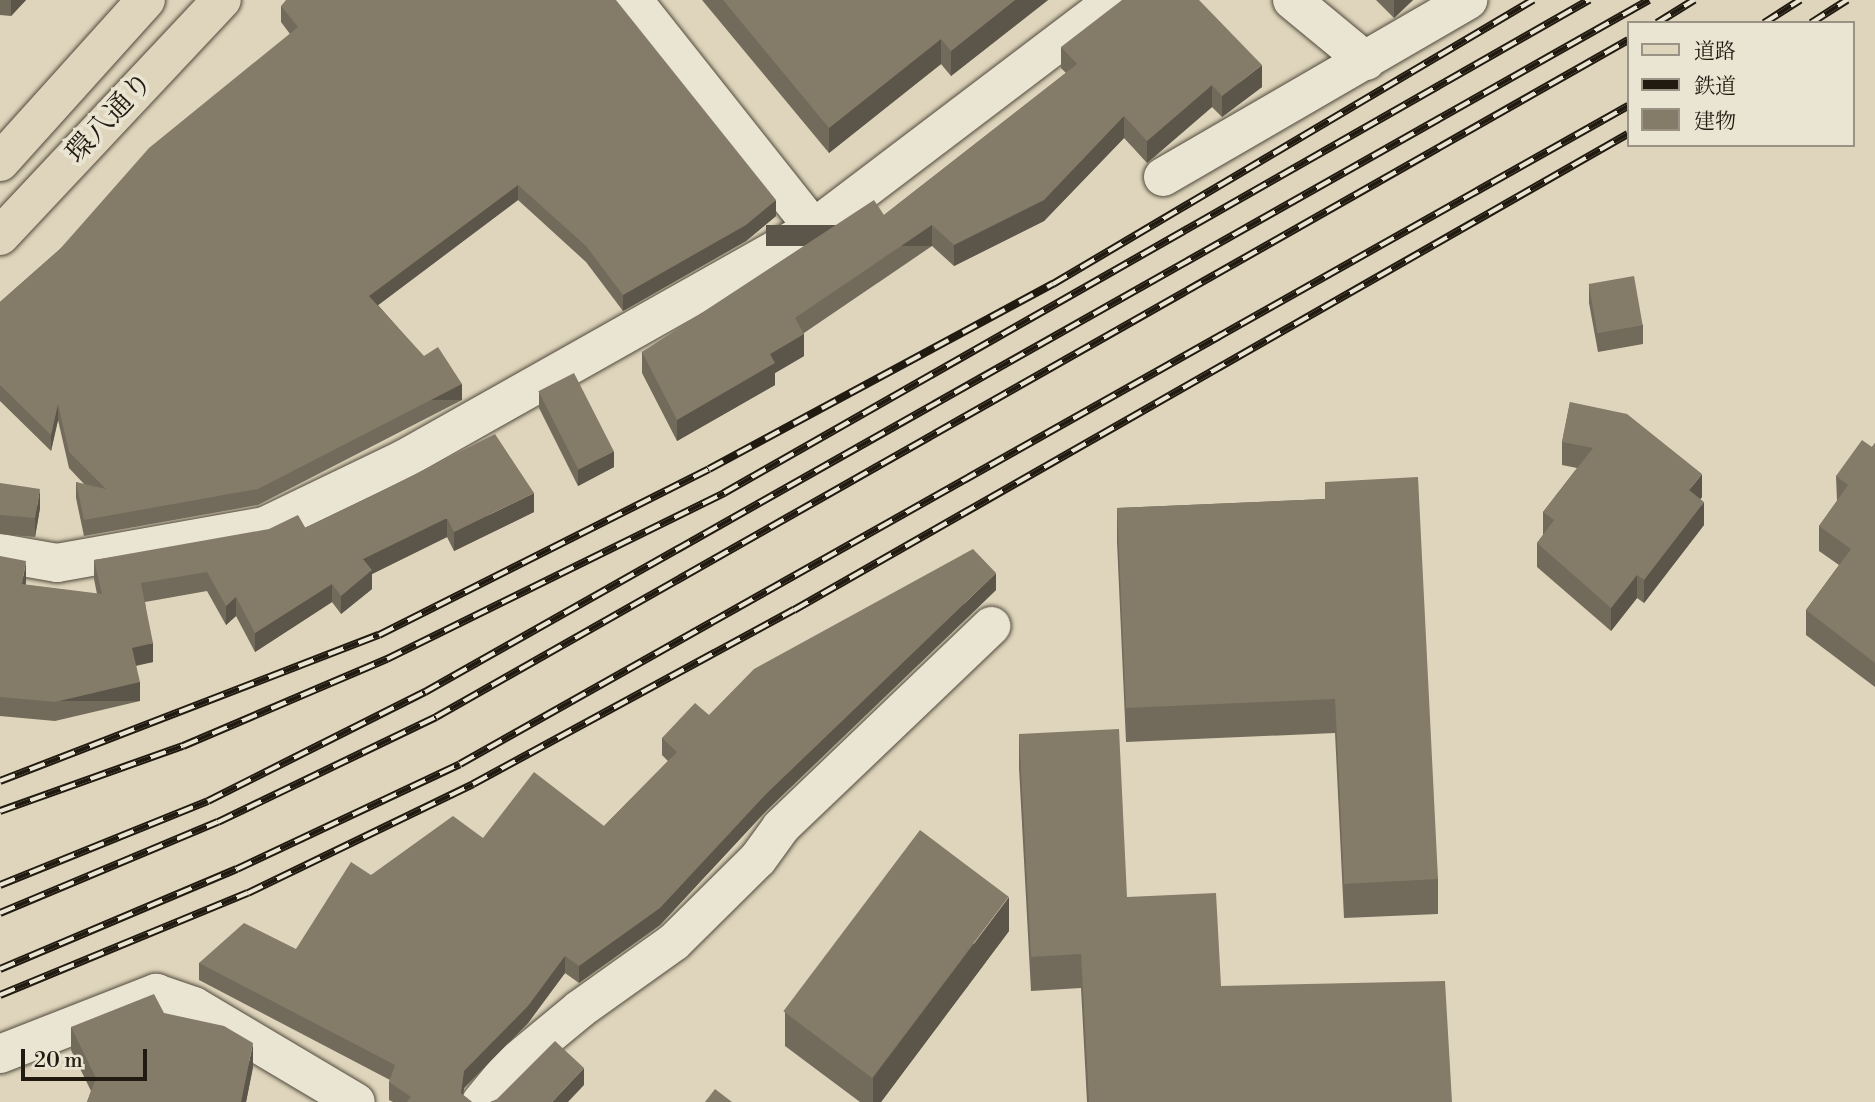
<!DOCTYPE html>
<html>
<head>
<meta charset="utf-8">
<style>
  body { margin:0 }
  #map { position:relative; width:1875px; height:1102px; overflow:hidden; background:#dfd5bc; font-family:"Libre Bodoni","Noto Serif JP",serif }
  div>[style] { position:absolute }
  .roads { filter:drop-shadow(0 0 2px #50493b) drop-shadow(0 0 2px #50493b) }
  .street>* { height:38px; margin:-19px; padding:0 19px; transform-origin:19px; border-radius:19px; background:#eae4d3 }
  .secondary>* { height:38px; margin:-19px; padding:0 19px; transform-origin:19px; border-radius:19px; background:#eae4d3 }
  .primary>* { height:38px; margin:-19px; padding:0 19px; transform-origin:19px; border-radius:19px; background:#dfd5bc }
  .rail>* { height:8px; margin-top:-4px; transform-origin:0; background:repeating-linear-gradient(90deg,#eae4d3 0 16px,#211a10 0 32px); box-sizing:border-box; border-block:2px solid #211a10 }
  .wall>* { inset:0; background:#726a5a }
  .shaded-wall>* { inset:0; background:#5c564a; transform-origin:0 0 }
  .building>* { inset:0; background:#847b69; transform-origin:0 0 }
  span { translate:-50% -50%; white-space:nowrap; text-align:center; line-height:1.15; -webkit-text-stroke:7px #eae4d3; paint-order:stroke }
  .street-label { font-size:28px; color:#211a10 }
  .legend { position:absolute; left:1627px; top:21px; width:228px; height:126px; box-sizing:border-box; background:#eae4d3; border:2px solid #9a9385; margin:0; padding:9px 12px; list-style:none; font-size:21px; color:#211a10 }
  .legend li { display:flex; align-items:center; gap:14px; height:35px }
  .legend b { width:35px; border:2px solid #9a9385 }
  .scale { position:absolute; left:21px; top:1049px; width:126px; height:32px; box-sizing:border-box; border:4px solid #211a10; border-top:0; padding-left:9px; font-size:21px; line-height:24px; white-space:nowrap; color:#211a10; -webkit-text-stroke:5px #eae4d3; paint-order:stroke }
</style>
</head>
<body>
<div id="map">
  <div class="roads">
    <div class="street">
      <i style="left:633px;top:0;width:291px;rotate:51.6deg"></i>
      <i style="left:1163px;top:177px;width:353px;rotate:-30.1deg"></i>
      <i style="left:0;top:553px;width:58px;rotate:10deg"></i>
      <i style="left:57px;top:563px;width:211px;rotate:-10.1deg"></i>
      <i style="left:265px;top:526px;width:154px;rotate:-25.7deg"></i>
      <i style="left:404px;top:459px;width:471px;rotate:-29.4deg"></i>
      <i style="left:814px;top:228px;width:377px;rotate:-37.2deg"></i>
      <i style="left:0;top:1054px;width:168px;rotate:-21.4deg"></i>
      <i style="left:156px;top:993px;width:40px;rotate:18.9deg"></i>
      <i style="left:194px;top:1006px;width:188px;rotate:30.7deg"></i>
      <i style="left:481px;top:1102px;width:45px;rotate:-50.4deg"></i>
      <i style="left:510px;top:1067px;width:91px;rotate:-39.6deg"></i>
      <i style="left:580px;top:1009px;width:115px;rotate:-35.5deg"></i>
      <i style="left:674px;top:942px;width:118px;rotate:-44.7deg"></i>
      <i style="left:758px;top:859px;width:39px;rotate:-54deg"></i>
      <i style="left:781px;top:827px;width:291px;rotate:-43.7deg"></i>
    </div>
    <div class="secondary">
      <i style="left:1292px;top:0;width:96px;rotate:39.5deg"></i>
    </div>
    <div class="primary">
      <i style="left:0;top:162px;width:218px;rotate:-48deg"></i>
      <i style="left:0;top:236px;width:324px;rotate:-46.8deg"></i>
    </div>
  </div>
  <div class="rail">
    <i style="left:1657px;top:23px;width:44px;rotate:-31.9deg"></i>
    <i style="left:1764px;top:23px;width:43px;rotate:-32.6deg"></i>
    <i style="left:1811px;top:23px;width:43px;rotate:-32.6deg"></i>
    <i style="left:0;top:781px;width:406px;rotate:-21.1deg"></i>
    <i style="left:379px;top:635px;width:369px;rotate:-26.7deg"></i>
    <i style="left:709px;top:469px;width:391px;rotate:-28.3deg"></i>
    <i style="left:1053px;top:284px;width:558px;rotate:-30.61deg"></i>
    <i style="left:0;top:811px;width:194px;rotate:-19.6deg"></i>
    <i style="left:183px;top:746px;width:222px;rotate:-23.1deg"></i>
    <i style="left:387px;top:659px;width:376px;rotate:-26.2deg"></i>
    <i style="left:724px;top:493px;width:996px;rotate:-29.68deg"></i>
    <i style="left:0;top:885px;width:224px;rotate:-22deg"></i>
    <i style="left:208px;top:801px;width:243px;rotate:-26.7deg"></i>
    <i style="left:425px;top:692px;width:1406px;rotate:-29.48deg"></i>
    <i style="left:0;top:913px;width:236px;rotate:-22.7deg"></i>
    <i style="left:218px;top:822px;width:242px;rotate:-25.7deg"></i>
    <i style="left:436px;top:717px;width:1371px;rotate:-29.59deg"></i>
    <i style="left:0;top:969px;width:257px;rotate:-22.9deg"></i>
    <i style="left:237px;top:869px;width:246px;rotate:-25.2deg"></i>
    <i style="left:460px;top:764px;width:1341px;rotate:-29.4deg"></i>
    <i style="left:0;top:995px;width:268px;rotate:-22.4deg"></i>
    <i style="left:248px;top:893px;width:250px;rotate:-25.8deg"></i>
    <i style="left:473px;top:784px;width:365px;rotate:-28.5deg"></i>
    <i style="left:794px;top:610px;width:960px;rotate:-29.72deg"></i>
  </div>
  <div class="wall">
    <i style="clip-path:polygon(0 0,26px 0,11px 16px,0 15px)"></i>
    <i style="clip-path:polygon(702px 0,1048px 0,951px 76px,941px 64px,829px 153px)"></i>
    <i style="clip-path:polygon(1376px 0,1413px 0,1394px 18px)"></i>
    <i style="clip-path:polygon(281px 6px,776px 216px,746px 241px,623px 311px,586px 262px,518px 200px,378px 305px,462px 400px,258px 505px,84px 536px,76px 498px,76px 482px,85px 485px,69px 468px,58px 420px,51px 451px,0 401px,0 302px,60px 249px,290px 34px,281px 22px)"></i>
    <i style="clip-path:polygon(1061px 47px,1262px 87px,1222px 117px,1212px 107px,1147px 163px,1124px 138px,1044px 221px,954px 266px,932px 246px,804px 333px,804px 356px,775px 373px,775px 385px,677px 441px,642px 373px,642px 352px,884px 215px,1066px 73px,1061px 68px)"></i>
    <i style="clip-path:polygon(1589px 284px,1643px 325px,1643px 344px,1598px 352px,1589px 303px)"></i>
    <i style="clip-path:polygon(539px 392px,614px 467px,578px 486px,539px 408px)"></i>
    <i style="clip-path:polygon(1570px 402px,1702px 497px,1700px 499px,1704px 525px,1644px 603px,1637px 598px,1611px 631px,1537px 567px,1537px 543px,1543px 535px,1543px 512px,1577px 468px,1562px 465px,1562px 442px)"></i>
    <i style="clip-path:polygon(1875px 443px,1875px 687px,1806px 635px,1806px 610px,1839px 565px,1819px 551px,1819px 526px,1837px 501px,1836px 476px,1872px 447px)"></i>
    <i style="clip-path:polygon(1325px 482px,1438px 879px,1438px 914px,1344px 918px,1335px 733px,1126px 742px,1117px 542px,1117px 508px,1325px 499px)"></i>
    <i style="clip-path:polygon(0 483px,40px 508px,35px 537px,0 534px)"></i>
    <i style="clip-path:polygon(534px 512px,454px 551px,447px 537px,372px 574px,372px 589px,341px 614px,332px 602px,255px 652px,236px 616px,226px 625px,207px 591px,145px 602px,153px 662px,136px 666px,140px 701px,55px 721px,0 716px,0 556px,26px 580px,26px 585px,97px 594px,94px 579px,94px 560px,306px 529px)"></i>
    <i style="clip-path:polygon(996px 590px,766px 811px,660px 925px,579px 983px,565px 973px,528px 1023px,464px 1088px,463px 1095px,472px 1102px,393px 1102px,389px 1100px,389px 1082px,390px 1080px,199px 980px,199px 963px,296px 949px,371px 875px,483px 838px,604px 826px,668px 761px,662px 755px,662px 738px,709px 715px)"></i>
    <i style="clip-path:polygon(1019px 734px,1127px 897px,1221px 986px,1452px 1102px,1087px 1102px,1081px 988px,1031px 991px,1019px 768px)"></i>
    <i style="clip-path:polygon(1009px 931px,881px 1102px,860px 1102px,785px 1046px,785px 1012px)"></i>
    <i style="clip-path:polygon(164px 1013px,253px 1067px,246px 1102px,87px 1102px,91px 1091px,71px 1050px,71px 1027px)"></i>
  </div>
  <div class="shaded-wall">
    <i style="clip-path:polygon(11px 0,26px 0,11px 16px)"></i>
    <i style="clip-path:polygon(1015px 0,1048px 0,951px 76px,951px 51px)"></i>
    <i style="clip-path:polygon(1394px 0,1413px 0,1394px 18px)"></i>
    <i style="clip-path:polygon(941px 39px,941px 64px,829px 153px,829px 128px)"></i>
    <i style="clip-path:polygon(1262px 65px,1262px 87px,1222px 117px,1222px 96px)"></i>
    <i style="clip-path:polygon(1212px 85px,1212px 107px,1147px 163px,1147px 141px)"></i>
    <i style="clip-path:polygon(1124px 116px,1124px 138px,1044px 221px,954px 266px,954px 245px)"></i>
    <i style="clip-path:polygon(518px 185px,518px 200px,369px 312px,369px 296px)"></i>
    <i style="clip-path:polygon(776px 200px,776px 216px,746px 241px,623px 311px,623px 295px)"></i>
    <i style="left:932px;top:225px;width:21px;height:166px;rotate:90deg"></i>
    <i style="clip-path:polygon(804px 334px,804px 356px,775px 373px,775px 385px,677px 441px,677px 420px,770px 354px)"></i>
    <i style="left:462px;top:384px;width:16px;height:229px;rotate:90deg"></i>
    <i style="clip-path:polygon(58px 404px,58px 420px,51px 451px,51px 435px)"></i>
    <i style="clip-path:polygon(614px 451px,614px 467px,578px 486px,578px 470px)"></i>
    <i style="clip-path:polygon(1702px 474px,1702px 497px,1689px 513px,1689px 490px)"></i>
    <i style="clip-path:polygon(40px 489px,40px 508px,35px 537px,35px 518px)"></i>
    <i style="clip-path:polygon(534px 493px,534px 512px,454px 551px,454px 532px)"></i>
    <i style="clip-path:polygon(1704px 502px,1704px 525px,1644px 603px,1644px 580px)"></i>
    <i style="clip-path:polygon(447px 518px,447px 537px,372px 574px,372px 589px,341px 614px,341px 596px,363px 559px)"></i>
    <i style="clip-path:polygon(26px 561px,26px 580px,22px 603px,22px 584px)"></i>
    <i style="clip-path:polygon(996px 573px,996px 590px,766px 811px,660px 925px,579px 983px,579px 966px,766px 794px)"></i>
    <i style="clip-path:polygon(1637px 575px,1637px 598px,1611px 631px,1611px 608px)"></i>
    <i style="clip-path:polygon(332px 584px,332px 602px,255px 652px,255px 633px)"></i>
    <i style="clip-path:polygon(236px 597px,236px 616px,226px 625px,226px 606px)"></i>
    <i style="clip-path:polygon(153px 643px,153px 662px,132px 666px,132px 648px)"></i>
    <i style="left:140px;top:682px;width:19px;height:87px;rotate:90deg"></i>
    <i style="clip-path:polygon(1009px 897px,1009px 931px,881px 1102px,873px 1102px,873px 1078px)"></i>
    <i style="clip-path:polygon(565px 956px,565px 973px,528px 1023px,464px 1088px,462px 1102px,461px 1093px,464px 1071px)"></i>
    <i style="clip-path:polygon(253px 1043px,253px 1067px,246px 1102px,241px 1102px)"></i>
    <i style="clip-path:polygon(584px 1068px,584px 1085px,568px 1102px,552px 1102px)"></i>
  </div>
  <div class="building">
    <i style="clip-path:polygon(286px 0,616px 0,776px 200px,746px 225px,623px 295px,586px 246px,518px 185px,369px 296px,424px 356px,438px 347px,462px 384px,258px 489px,84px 520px,76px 482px,106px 489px,69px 452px,58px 404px,51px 435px,0 385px,0 302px,60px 249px,149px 148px,298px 27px,281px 6px)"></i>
    <i style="clip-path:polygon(723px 0,1015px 0,951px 51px,941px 39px,829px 128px)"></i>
    <i style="clip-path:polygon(1122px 0,1199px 0,1262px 65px,1222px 96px,1212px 85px,1147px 141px,1124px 116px,1044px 200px,954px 245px,932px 225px,795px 318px,804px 334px,770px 354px,775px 363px,677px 420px,642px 352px,874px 200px,884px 215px,1077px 64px,1061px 47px)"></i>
    <i style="left:1634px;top:276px;width:50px;height:46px;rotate:80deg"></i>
    <i style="left:574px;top:373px;width:88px;height:40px;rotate:63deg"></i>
    <i style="clip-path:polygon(1570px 402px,1627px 414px,1702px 474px,1689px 490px,1704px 502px,1644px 580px,1637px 575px,1611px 608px,1537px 543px,1554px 520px,1543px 512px,1593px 448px,1562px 442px)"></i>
    <i style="clip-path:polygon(495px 434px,534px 493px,454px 532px,447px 518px,363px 559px,372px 570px,341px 596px,332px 584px,255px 633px,236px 597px,226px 606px,207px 572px,141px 583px,153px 643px,132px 648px,140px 682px,55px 702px,0 697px,0 556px,26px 561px,22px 584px,102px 594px,94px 560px,269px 529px,298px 515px,306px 529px)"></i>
    <i style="clip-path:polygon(1862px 440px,1872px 447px,1875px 443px,1875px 663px,1806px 610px,1851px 549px,1819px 526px,1848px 485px,1836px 476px)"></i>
    <i style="clip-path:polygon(1418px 477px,1438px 879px,1344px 884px,1335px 699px,1126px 708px,1117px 508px,1325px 499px,1325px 482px)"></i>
    <i style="clip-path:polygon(0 483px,40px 489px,35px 518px,0 515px)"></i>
    <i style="clip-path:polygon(973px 549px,996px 573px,766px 794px,660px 908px,579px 966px,565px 956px,528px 1006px,464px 1071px,461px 1093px,472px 1102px,407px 1102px,411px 1097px,389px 1082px,395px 1065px,199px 963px,244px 923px,296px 949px,351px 862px,371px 875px,453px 816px,483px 838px,534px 772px,604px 826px,677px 752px,662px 738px,695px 703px,709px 715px,754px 669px)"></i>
    <i style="clip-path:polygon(1119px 729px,1127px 897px,1216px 893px,1221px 986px,1445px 981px,1452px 1102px,1089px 1102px,1081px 954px,1031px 957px,1019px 734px)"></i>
    <i style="left:920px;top:830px;width:111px;height:227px;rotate:37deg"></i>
    <i style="clip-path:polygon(154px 994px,164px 1013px,224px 1026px,253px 1043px,241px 1102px,87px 1102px,96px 1078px,71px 1027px)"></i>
    <i style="clip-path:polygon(555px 1041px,584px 1068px,552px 1102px,490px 1102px,497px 1099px)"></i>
    <i style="clip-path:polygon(715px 1089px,732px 1102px,705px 1102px)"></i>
  </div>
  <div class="street-label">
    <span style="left:110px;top:118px;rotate:-47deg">環八通り</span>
  </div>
  <ul class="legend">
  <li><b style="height:9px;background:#dfd5bc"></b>道路</li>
  <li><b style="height:9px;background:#211a10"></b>鉄道</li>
  <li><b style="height:19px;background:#847b69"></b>建物</li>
  </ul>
  <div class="scale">20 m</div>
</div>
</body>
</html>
